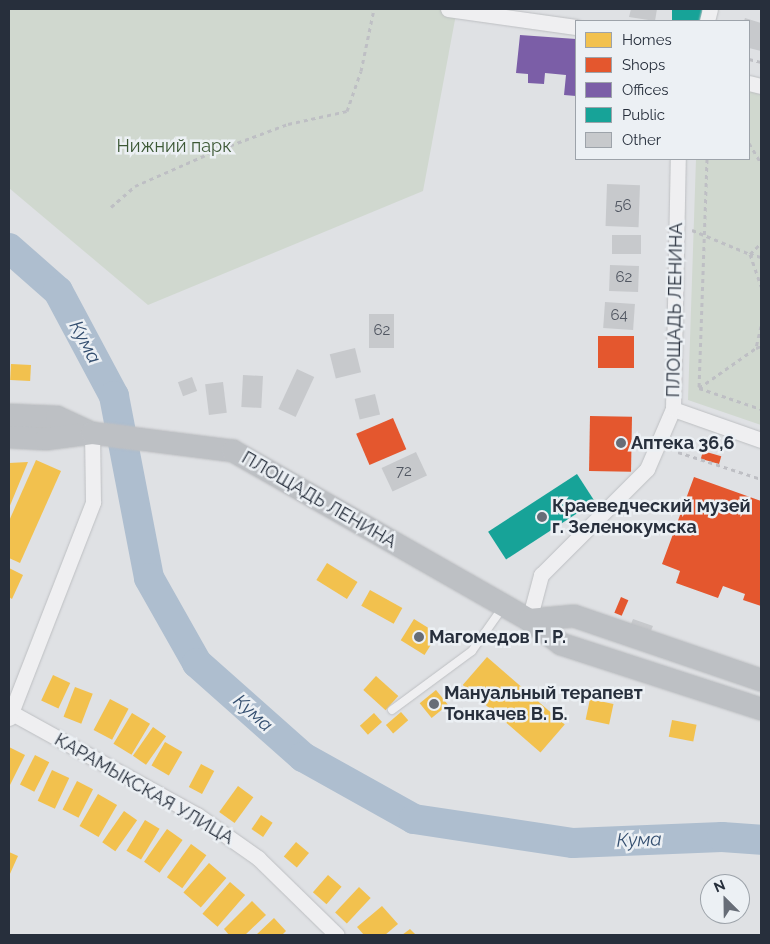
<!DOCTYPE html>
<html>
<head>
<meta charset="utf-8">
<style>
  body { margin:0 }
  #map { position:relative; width:770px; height:944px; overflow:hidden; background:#dfe1e4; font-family:Raleway,sans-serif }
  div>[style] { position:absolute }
  .green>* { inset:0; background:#d0d8cf }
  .homes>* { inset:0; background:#f2c14e; transform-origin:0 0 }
  .shops>* { inset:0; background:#e4572e; transform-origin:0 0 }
  .offices>* { inset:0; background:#7b5ea7 }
  .public>* { inset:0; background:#17a398; transform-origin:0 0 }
  .river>* { height:30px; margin:-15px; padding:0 15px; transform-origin:15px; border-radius:15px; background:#aebecf }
  .building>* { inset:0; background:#c7c9cc; transform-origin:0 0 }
  .path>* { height:3px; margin-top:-1.5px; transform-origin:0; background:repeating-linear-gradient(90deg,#bebfc4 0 4px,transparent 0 8px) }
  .roads { filter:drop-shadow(0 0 1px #bdbfc2) drop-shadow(0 0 1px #bdbfc2) }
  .lane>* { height:8px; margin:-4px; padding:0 4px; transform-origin:4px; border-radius:4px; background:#efeff1 }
  .street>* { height:15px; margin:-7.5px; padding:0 7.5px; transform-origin:7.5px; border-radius:7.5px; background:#efeff1 }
  .secondary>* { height:22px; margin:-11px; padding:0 11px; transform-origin:11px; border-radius:11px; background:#bdc0c4 }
  .dots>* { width:14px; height:14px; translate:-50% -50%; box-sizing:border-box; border:2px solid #ecf0f4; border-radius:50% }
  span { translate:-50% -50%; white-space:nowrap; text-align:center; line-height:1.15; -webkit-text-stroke:5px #ecf0f4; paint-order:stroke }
  .number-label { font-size:15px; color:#505661 }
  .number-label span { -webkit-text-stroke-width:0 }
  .park-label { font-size:18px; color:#3c5835 }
  .street-label { font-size:18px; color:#272f3c }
  .poi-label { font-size:18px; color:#272f3c; font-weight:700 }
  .left { translate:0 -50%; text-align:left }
  .water-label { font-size:19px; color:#334e6f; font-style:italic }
  .frame { position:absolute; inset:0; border:10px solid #272f3c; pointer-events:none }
  .legend { position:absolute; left:575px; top:20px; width:175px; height:140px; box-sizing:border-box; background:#ecf0f4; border:1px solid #9da3aa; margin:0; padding:6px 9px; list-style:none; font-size:15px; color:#272f3c }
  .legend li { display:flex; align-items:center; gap:10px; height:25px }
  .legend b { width:25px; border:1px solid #9da3aa }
  .north { position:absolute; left:700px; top:874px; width:50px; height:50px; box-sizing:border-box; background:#ecf0f4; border:1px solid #9da3aa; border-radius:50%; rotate:337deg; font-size:14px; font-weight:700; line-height:20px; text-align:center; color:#272f3c }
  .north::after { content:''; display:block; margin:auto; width:18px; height:22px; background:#676d77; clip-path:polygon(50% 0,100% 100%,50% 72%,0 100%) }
</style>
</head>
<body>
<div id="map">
  <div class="green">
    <i style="clip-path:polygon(9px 9px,457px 9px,423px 191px,148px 305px,9px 188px)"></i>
    <i style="clip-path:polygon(749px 86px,761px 89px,761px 425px,688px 400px,696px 159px,749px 159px)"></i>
  </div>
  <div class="homes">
    <i style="left:11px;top:364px;width:20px;height:16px;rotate:3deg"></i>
    <i style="clip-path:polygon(36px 460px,61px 471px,20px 563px,9px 558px,9px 521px)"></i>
    <i style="clip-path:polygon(28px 462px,9px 508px,9px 463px)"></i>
    <i style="left:327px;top:563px;width:36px;height:20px;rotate:32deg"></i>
    <i style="clip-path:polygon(9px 568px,23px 575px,12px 599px,9px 597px)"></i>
    <i style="left:370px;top:590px;width:37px;height:18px;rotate:29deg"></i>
    <i style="left:414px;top:619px;width:28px;height:25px;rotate:32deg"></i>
    <i style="left:487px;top:657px;width:103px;height:37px;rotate:41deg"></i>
    <i style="left:53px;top:675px;width:19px;height:28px;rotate:25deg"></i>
    <i style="left:376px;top:676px;width:30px;height:19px;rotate:42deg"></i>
    <i style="left:75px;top:687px;width:19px;height:32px;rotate:21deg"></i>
    <i style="left:436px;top:690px;width:19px;height:21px;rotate:51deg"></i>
    <i style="left:110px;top:699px;width:21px;height:35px;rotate:28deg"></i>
    <i style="left:590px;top:699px;width:24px;height:21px;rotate:12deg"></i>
    <i style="left:401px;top:712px;width:11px;height:20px;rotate:49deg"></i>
    <i style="left:132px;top:713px;width:21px;height:36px;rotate:31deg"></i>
    <i style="left:374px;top:713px;width:12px;height:19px;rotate:48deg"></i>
    <i style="left:672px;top:720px;width:25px;height:17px;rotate:11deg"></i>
    <i style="left:153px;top:727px;width:16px;height:35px;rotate:35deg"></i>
    <i style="left:165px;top:742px;width:20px;height:27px;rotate:30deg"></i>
    <i style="clip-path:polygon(9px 747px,25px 755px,9px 787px)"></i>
    <i style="left:35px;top:755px;width:16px;height:33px;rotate:27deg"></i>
    <i style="left:201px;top:764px;width:15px;height:26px;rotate:28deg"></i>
    <i style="left:52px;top:770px;width:19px;height:34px;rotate:25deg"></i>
    <i style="left:77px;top:781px;width:18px;height:32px;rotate:27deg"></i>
    <i style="left:238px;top:786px;width:19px;height:32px;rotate:36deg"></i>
    <i style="left:98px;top:794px;width:22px;height:37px;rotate:30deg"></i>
    <i style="left:124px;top:811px;width:16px;height:38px;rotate:35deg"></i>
    <i style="left:261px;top:815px;width:14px;height:17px;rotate:34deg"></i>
    <i style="left:145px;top:820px;width:17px;height:36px;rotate:31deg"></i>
    <i style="left:167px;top:829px;width:19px;height:40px;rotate:35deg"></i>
    <i style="left:296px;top:842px;width:17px;height:19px;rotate:40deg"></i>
    <i style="left:191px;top:844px;width:19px;height:41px;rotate:36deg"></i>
    <i style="clip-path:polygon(9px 852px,18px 856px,9px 876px)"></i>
    <i style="left:209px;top:863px;width:23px;height:39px;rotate:41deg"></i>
    <i style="left:328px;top:875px;width:18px;height:23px;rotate:41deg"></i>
    <i style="left:230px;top:882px;width:20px;height:42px;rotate:41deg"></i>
    <i style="left:359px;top:887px;width:16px;height:35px;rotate:43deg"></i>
    <i style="clip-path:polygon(252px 901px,266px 915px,245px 935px,229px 935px,224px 929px)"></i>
    <i style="clip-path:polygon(382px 906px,398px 924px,385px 935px,364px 935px,357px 927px)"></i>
    <i style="clip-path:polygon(274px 918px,286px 931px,282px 935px,256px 935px)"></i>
    <i style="clip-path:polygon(410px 929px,416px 935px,402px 935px)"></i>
  </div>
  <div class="shops">
    <i style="left:598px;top:336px;width:36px;height:32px"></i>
    <i style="left:590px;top:416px;width:42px;height:55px;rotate:1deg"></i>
    <i style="left:393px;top:418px;width:34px;height:40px;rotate:67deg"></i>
    <i style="left:703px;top:451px;width:19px;height:8px;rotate:16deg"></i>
    <i style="clip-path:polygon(694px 477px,761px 501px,761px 606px,743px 600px,745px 594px,723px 586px,718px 598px,676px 583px,680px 571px,662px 564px)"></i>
    <i style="left:621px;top:597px;width:8px;height:17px;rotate:23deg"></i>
  </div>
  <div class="offices">
    <i style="clip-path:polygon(520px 35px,576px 39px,576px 96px,564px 95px,566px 75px,545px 73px,544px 84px,528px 83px,528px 74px,516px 73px)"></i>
  </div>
  <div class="public">
    <i style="left:672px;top:9px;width:30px;height:12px"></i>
    <i style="left:577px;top:474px;width:33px;height:106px;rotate:57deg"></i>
  </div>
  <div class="river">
    <i style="left:9px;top:248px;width:65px;rotate:41.3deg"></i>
    <i style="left:58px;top:291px;width:119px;rotate:61.9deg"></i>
    <i style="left:114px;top:396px;width:185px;rotate:79.1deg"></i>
    <i style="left:149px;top:578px;width:98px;rotate:60.5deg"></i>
    <i style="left:197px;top:663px;width:142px;rotate:41.6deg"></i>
    <i style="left:303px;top:757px;width:127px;rotate:29.2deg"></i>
    <i style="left:414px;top:819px;width:161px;rotate:8.6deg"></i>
    <i style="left:573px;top:843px;width:149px;rotate:-2.3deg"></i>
    <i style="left:722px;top:837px;width:39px;rotate:4deg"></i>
  </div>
  <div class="building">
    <i style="clip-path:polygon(631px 9px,657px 9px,655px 21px,629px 17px)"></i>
    <i style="clip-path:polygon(745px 18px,761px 23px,761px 51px,749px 48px,749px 21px,744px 21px)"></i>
    <i style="left:607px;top:184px;width:33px;height:42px;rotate:2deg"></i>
    <i style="left:612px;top:235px;width:29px;height:19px"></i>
    <i style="left:610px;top:265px;width:29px;height:26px;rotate:2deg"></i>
    <i style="left:605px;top:302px;width:30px;height:26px;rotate:4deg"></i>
    <i style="left:369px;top:314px;width:25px;height:34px"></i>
    <i style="left:355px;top:348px;width:25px;height:26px;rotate:76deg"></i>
    <i style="left:297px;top:369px;width:19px;height:44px;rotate:25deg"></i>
    <i style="left:243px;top:375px;width:20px;height:32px;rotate:3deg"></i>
    <i style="left:192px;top:377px;width:15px;height:15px;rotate:70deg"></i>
    <i style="left:223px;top:382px;width:31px;height:18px;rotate:83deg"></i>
    <i style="left:375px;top:394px;width:21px;height:21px;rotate:76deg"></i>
    <i style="left:416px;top:452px;width:26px;height:38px;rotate:65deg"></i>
    <i style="clip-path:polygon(633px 619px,653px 626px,649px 635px,629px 629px)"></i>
  </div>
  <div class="path">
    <i style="left:749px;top:59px;width:12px;rotate:14deg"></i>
    <i style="left:749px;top:143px;width:23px;rotate:59deg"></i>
    <i style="left:707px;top:159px;width:229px;rotate:92deg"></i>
    <i style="left:699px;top:388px;width:70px;rotate:-35.1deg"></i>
    <i style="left:111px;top:207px;width:32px;rotate:-41deg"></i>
    <i style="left:135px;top:186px;width:87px;rotate:-23.6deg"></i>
    <i style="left:215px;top:151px;width:78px;rotate:-20.3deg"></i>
    <i style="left:288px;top:124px;width:60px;rotate:-12.4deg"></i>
    <i style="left:347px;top:111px;width:42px;rotate:-70.7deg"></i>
    <i style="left:361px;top:71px;width:63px;rotate:-78.2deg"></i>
    <i style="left:692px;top:230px;width:63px;rotate:22.5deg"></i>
    <i style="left:750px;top:254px;width:16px;rotate:-45deg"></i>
    <i style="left:761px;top:257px;width:11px;rotate:-165deg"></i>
    <i style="left:750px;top:254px;width:34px;rotate:71deg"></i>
    <i style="left:761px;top:326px;width:23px;rotate:103deg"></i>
    <i style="left:756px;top:348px;width:5px;rotate:-22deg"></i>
    <i style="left:699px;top:388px;width:65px;rotate:18.7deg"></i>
    <i style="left:678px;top:452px;width:87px;rotate:18deg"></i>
  </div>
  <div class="roads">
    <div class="lane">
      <i style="left:392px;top:710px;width:99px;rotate:-36.4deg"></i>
      <i style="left:472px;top:651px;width:54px;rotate:-54.8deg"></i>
    </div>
    <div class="street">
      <i style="left:448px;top:9px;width:129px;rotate:8deg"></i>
      <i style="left:707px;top:21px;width:12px;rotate:-76deg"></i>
      <i style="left:749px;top:83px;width:12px;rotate:14deg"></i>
      <i style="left:673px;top:409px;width:93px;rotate:19.4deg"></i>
      <i style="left:529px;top:620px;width:47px;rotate:-75.1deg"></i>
      <i style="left:541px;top:575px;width:150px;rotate:-45deg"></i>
      <i style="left:647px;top:469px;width:65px;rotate:-66.6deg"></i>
      <i style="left:673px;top:409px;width:250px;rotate:-88.9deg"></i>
      <i style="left:12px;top:713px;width:211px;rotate:28.9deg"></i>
      <i style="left:197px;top:815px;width:75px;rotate:35.2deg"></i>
      <i style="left:258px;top:858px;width:110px;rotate:44.3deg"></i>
      <i style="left:9px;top:718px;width:232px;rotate:-68.7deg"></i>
      <i style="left:93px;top:502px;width:69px;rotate:-90.8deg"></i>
    </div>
    <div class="secondary">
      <i style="left:9px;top:415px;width:48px;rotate:2.4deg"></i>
      <i style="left:57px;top:417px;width:38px;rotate:25deg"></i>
      <i style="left:9px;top:437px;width:37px;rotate:3deg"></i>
      <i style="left:46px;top:439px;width:46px;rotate:-7.4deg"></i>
      <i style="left:92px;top:433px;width:142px;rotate:7.3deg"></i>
      <i style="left:233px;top:451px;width:341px;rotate:29.7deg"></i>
      <i style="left:529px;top:620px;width:40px;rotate:37deg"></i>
      <i style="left:561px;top:644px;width:210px;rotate:18deg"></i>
      <i style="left:529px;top:620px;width:45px;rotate:-5.1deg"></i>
      <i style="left:574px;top:616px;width:198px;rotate:18.9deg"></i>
    </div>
  </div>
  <div class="dots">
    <i style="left:621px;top:443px;background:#676d77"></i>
    <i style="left:542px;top:517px;background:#676d77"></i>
    <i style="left:419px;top:637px;background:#676d77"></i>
    <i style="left:434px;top:704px;background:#676d77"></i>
  </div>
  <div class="number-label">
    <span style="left:623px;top:206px">56</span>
    <span style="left:624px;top:278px">62</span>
    <span style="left:619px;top:316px">64</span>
    <span style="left:382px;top:331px">62</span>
    <span style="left:404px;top:472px">72</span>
  </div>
  <div class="park-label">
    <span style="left:174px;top:146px">Нижний парк</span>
  </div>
  <div class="street-label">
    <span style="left:675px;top:310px;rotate:-89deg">ПЛОЩАДЬ ЛЕНИНА</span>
    <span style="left:319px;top:500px;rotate:30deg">ПЛОЩАДЬ ЛЕНИНА</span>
    <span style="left:144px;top:789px;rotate:30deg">КАРАМЫКСКАЯ УЛИЦА</span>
  </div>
  <div class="poi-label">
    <span class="left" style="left:631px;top:443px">Аптека 36,6</span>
    <span class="left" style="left:552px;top:517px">Краеведческий музей<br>г. Зеленокумска</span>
    <span class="left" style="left:429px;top:637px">Магомедов Г. Р.</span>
    <span class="left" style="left:444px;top:704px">Мануальный терапевт<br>Тонкачев В. Б.</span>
  </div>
  <div class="water-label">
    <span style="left:85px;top:342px;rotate:62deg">Кума</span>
    <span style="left:253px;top:713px;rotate:42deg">Кума</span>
    <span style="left:639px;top:840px;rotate:-2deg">Кума</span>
  </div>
  <div class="frame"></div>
  <ul class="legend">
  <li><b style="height:14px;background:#f2c14e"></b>Homes</li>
  <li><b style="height:14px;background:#e4572e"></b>Shops</li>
  <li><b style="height:14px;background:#7b5ea7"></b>Offices</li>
  <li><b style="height:14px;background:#17a398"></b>Public</li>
  <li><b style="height:14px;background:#c7c9cc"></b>Other</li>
  </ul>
  <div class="north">N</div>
</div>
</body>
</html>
